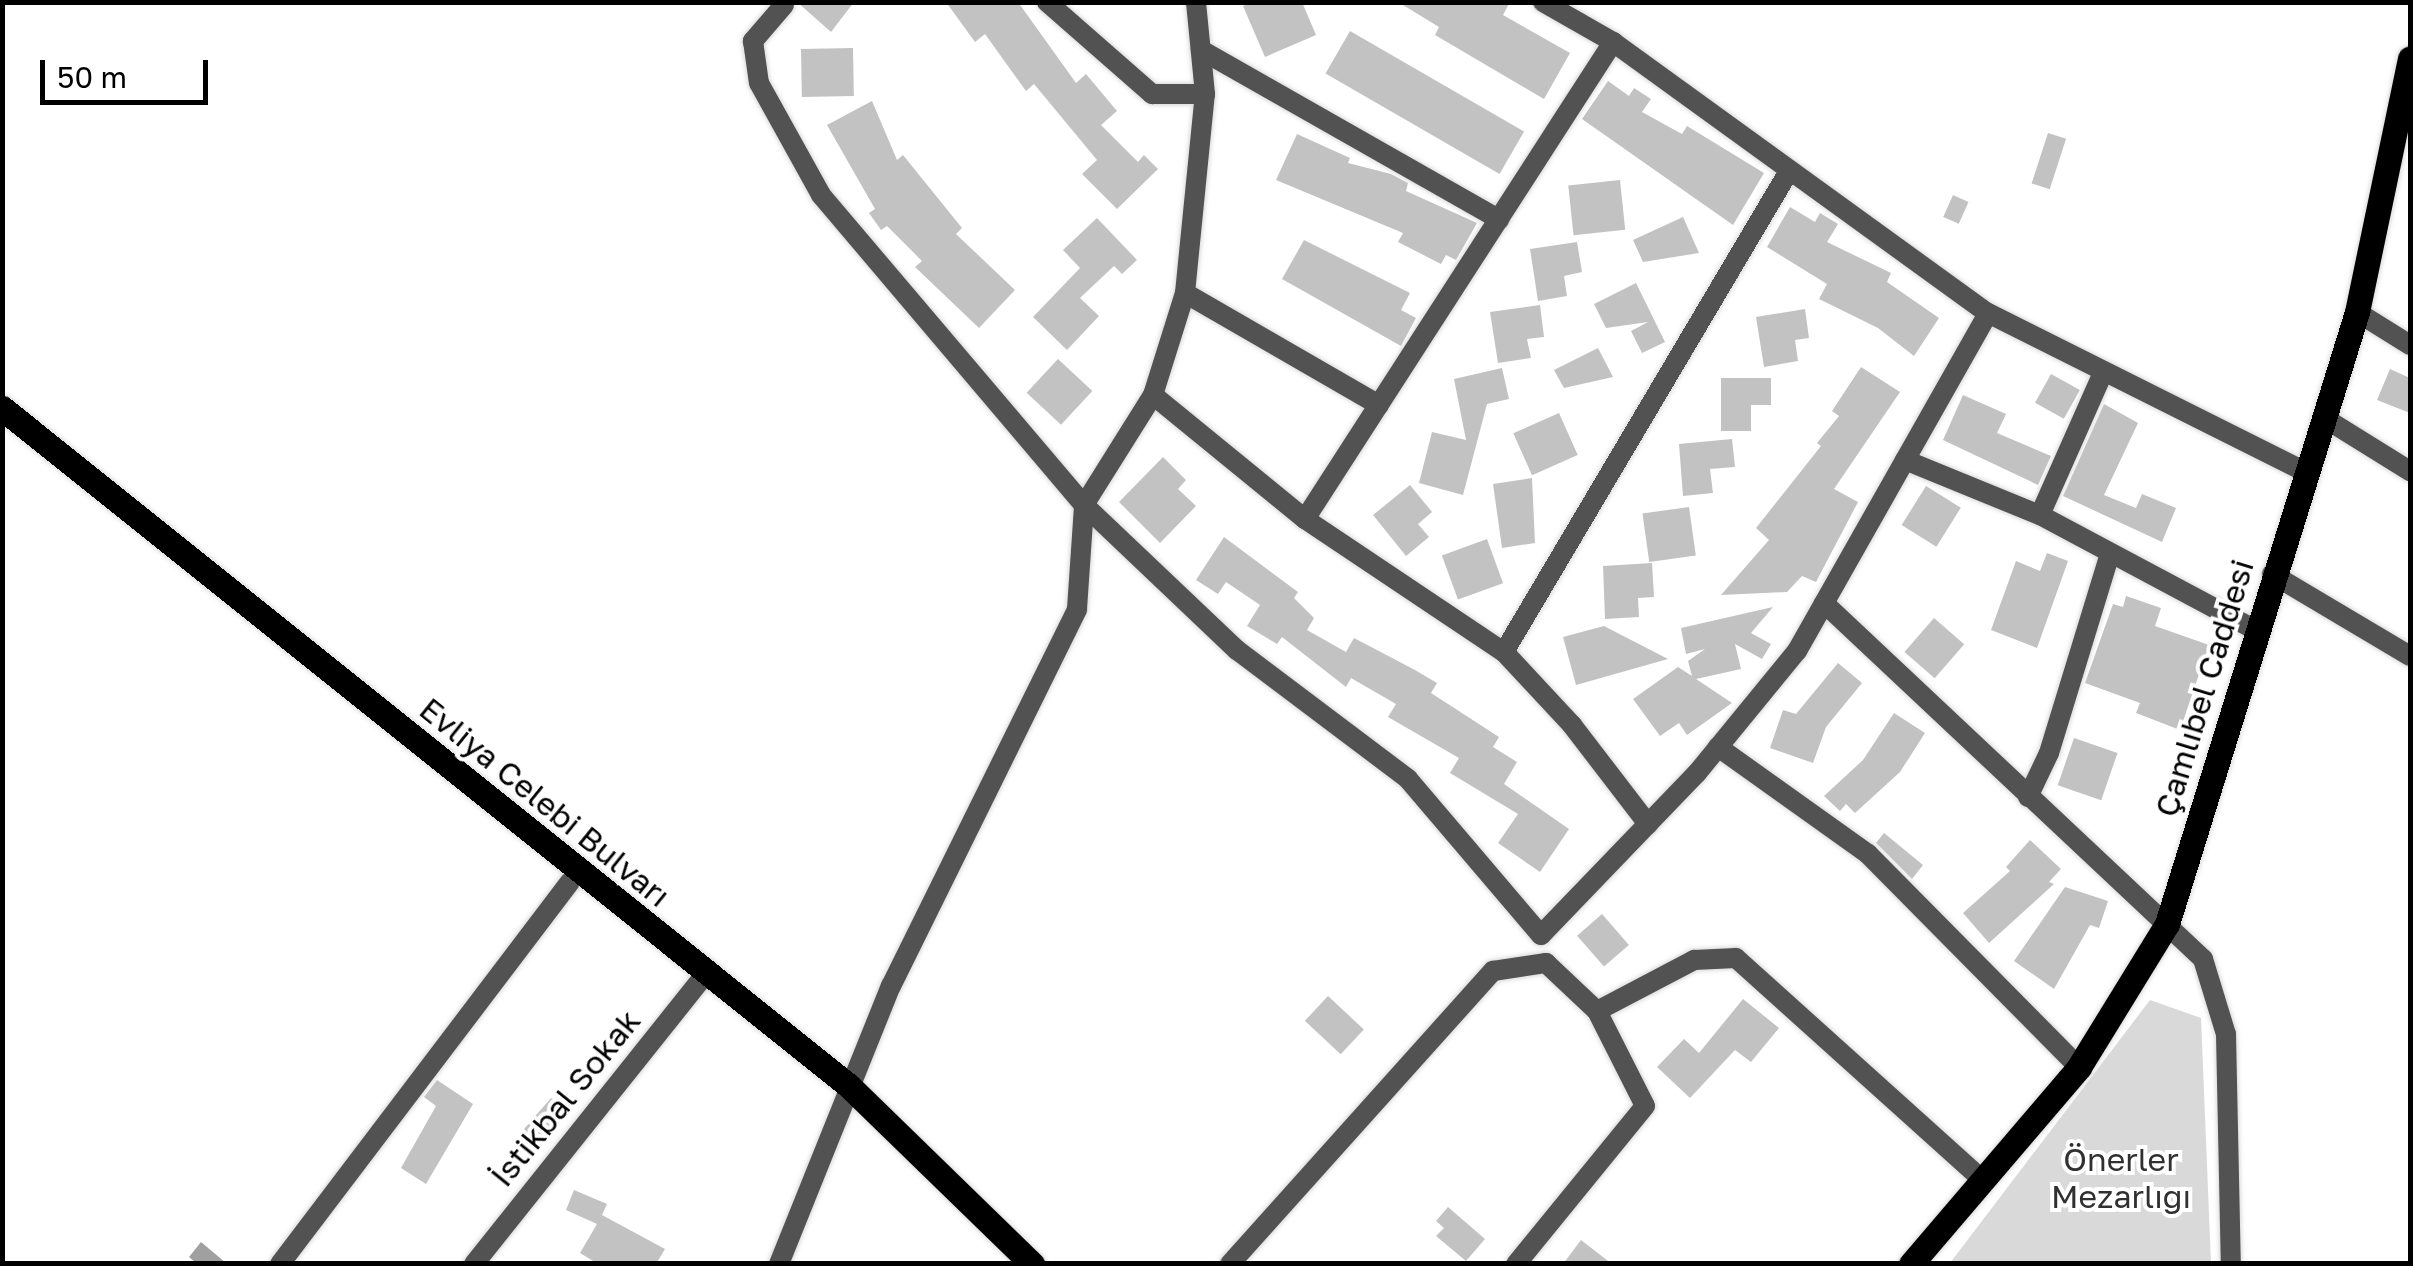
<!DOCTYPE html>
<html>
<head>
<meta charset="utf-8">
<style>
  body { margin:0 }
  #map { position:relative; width:2413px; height:1266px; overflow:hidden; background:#fff; font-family:"Golos Text",sans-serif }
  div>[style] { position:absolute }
  .green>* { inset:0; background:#d9d9d9 }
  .water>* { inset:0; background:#a0a0a0 }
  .building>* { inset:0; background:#c2c2c2; transform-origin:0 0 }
  .roads { filter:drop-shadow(0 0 2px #dbdbdb) drop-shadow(0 0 2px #dbdbdb) }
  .street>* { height:20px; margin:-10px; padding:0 10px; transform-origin:10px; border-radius:10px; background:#525252 }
  .primary>* { height:25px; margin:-12.5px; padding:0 12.5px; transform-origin:12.5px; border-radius:12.5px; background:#000 }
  span { translate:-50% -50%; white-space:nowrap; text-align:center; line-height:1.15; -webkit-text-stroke:8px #fff; paint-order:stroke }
  .street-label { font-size:32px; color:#000 }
  .park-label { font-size:32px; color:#303030 }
  .frame { position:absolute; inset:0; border:5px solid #000; pointer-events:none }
  .scale { position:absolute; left:40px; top:60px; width:168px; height:45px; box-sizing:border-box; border:5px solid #000; border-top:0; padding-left:12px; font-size:30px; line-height:35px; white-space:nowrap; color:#000; -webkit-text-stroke:8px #fff; paint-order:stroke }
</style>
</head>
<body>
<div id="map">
  <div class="green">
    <i style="clip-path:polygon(2150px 1000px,2201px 1018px,2211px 1263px,1950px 1263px)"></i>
  </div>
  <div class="water">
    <i style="clip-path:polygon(201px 1242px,226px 1263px,196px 1263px,189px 1257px)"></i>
  </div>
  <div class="building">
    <i style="clip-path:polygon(797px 2px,854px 2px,831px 32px)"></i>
    <i style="clip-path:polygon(946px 2px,1018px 2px,1076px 83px,1086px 74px,1117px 111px,1101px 125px,1138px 162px,1144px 155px,1158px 169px,1117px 209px,1082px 174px,1097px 160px,1034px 84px,1026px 91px,985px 34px,975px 42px)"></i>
    <i style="clip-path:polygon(1253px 2px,1302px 2px,1316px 35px,1265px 57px,1243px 6px)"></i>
    <i style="clip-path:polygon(1398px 2px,1510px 2px,1503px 15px,1570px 53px,1544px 99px,1435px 35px,1439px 27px)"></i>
    <i style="left:1350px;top:31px;width:201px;height:49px;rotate:30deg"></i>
    <i style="left:853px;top:48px;width:48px;height:52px;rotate:89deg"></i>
    <i style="clip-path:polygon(1608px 81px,1629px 96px,1634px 88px,1651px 99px,1642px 112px,1682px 134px,1687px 126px,1764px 173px,1733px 225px,1582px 119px)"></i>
    <i style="clip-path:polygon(872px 101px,897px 160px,903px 155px,962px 228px,956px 234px,1015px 290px,979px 328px,915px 267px,922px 261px,887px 226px,881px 230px,869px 213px,875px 209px,827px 125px)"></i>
    <i style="left:2048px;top:133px;width:19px;height:53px;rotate:18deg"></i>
    <i style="clip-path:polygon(1297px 134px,1350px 158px,1348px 163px,1391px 174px,1408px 183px,1406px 191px,1477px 223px,1456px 260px,1446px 255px,1441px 264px,1398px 242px,1403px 233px,1276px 180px)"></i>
    <i style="left:1620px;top:180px;width:50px;height:52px;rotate:84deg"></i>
    <i style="left:1953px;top:195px;width:17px;height:24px;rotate:24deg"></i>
    <i style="clip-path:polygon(1790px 207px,1815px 222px,1820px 213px,1838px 224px,1827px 242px,1891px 273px,1887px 282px,1939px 318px,1914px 356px,1878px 328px,1819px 299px,1827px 284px,1767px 247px)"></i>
    <i style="clip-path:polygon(1683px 217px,1699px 253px,1643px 262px,1633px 240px)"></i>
    <i style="clip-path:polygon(1097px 218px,1137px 260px,1122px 274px,1114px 266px,1080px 298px,1099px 316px,1067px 350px,1033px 317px,1080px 268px,1063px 250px)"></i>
    <i style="clip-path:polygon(1304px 240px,1410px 293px,1401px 310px,1416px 318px,1401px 346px,1282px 279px)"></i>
    <i style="clip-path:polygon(1577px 242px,1582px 272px,1564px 276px,1567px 296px,1538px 301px,1530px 249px)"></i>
    <i style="clip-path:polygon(1636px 283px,1665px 342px,1642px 353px,1631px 331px,1648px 322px,1606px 328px,1594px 304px)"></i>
    <i style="clip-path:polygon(1540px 305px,1544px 337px,1527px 339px,1531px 358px,1498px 363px,1490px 312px)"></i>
    <i style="clip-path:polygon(1805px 309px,1809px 338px,1795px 340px,1798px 361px,1764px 367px,1756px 317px)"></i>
    <i style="clip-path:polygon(1598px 348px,1613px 377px,1564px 388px,1554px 370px)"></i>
    <i style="left:1058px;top:359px;width:47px;height:46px;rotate:43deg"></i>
    <i style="clip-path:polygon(1861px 367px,1900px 392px,1834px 489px,1858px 502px,1816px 582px,1802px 576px,1787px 592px,1721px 595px,1769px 540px,1756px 528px,1821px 446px,1817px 443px,1839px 416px,1832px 411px)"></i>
    <i style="clip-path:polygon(1502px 368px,1509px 399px,1487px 404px,1463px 495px,1419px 483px,1432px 432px,1466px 440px,1454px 379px)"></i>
    <i style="clip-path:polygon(2390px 369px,2410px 378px,2410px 413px,2377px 400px)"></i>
    <i style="left:2051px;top:374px;width:33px;height:33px;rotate:29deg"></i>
    <i style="clip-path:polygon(1721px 378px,1771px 378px,1771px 405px,1751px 405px,1751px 431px,1721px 431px)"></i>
    <i style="clip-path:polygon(1963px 395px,2006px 414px,1997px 433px,2051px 456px,2038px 485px,1943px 440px)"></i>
    <i style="clip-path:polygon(2104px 404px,2138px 423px,2104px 495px,2136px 508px,2142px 494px,2176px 508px,2162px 542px,2063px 496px)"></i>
    <i style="left:1559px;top:413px;width:46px;height:50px;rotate:66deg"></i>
    <i style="clip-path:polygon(1732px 439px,1735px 467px,1710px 469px,1713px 493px,1683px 496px,1679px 444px)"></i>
    <i style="clip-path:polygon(1163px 457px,1186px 480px,1178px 489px,1196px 506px,1160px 543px,1119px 502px)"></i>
    <i style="clip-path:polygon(1532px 478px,1535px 543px,1502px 548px,1493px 484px)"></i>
    <i style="clip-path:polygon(1410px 485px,1432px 512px,1418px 524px,1429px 537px,1406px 556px,1373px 515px)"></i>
    <i style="left:1926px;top:486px;width:41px;height:46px;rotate:32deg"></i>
    <i style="left:1689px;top:507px;width:49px;height:47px;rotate:82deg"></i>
    <i style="clip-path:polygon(1224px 537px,1298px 592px,1294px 598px,1314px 618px,1307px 630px,1346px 652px,1354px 638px,1415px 670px,1437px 683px,1431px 693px,1499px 737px,1493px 747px,1517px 762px,1504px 784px,1569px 829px,1540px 872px,1498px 843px,1518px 814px,1450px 773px,1459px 758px,1388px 717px,1396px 704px,1351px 678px,1346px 687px,1282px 637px,1277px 644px,1247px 626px,1260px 605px,1226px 582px,1218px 594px,1196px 580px)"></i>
    <i style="left:1487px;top:539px;width:47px;height:48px;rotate:70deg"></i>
    <i style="clip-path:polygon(2047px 553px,2068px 561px,2037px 648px,1991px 630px,2016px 561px,2040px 571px)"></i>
    <i style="clip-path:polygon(1652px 563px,1654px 597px,1638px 598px,1639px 617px,1605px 619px,1603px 566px)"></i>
    <i style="clip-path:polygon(2126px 596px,2161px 608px,2155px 626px,2209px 645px,2180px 730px,2136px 713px,2140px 703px,2085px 683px,2113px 604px,2123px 607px)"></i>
    <i style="clip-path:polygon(1773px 607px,1751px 633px,1771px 644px,1762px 659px,1735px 644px,1741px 669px,1696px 679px,1732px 703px,1687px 735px,1679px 723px,1660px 736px,1633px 699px,1678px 667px,1692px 676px,1688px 661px,1705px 649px,1686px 654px,1681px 628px)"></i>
    <i style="left:1934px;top:618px;width:40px;height:45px;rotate:41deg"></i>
    <i style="clip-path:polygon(1604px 626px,1668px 659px,1576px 685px,1563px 637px)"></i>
    <i style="clip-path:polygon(1838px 663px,1862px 683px,1826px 727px,1813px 763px,1770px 748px,1783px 710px,1796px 714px)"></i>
    <i style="clip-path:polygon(1894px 713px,1925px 733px,1900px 772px,1855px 813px,1846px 804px,1840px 811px,1824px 796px,1863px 760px)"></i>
    <i style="left:2074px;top:738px;width:46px;height:50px;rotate:19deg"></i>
    <i style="clip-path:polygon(1884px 833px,1923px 865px,1912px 879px,1876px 843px)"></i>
    <i style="clip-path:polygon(2030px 840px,2061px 869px,2049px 882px,2054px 884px,1989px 943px,1963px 913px,2010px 871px,2006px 867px)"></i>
    <i style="clip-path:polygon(2065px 887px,2108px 901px,2099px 928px,2090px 925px,2054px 989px,2014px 961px)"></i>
    <i style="left:1602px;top:914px;width:41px;height:33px;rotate:49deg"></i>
    <i style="left:1328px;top:996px;width:49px;height:34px;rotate:43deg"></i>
    <i style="clip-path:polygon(1743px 999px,1779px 1028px,1751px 1062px,1735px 1050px,1690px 1098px,1657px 1067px,1684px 1039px,1699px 1053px)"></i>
    <i style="clip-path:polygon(437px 1080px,473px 1104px,426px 1184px,401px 1168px,436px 1106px,424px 1097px)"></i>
    <i style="left:551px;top:1098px;width:20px;height:43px;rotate:41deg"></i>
    <i style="clip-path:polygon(574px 1190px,607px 1204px,602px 1215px,665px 1249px,656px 1264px,598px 1264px,580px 1253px,597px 1224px,566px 1210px)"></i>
    <i style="clip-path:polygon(1448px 1207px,1485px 1239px,1466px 1261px,1436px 1236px,1444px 1228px,1436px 1221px)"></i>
    <i style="clip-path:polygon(1581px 1240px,1612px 1264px,1563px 1264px)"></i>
  </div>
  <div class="roads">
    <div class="street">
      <i style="left:1047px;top:2px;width:140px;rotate:41.2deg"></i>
      <i style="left:1152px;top:94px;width:53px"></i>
      <i style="left:1543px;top:2px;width:81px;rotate:29.7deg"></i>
      <i style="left:1613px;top:42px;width:463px;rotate:35.9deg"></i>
      <i style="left:1988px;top:313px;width:358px;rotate:26.6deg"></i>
      <i style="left:784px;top:5px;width:48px;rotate:130.7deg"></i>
      <i style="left:753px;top:41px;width:42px;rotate:81.9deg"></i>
      <i style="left:759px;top:83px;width:128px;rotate:61deg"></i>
      <i style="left:821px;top:195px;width:407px;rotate:49.7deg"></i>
      <i style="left:1084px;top:505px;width:211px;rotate:43.5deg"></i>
      <i style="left:1237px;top:650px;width:214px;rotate:37deg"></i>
      <i style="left:1408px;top:779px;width:205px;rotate:49.6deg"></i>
      <i style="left:1541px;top:935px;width:225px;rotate:-46.1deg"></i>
      <i style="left:1697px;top:773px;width:158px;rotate:-50.7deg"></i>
      <i style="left:1797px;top:651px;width:388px;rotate:-60.5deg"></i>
      <i style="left:1201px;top:50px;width:343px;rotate:29.6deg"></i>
      <i style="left:1185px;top:293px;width:224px;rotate:30deg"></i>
      <i style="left:2357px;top:312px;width:62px;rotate:31.9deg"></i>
      <i style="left:2102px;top:375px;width:153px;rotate:113.9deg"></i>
      <i style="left:2040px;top:515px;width:244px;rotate:28.1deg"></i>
      <i style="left:1153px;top:395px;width:196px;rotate:39.2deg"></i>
      <i style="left:1305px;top:519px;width:239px;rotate:33.8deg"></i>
      <i style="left:1504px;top:652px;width:100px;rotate:47deg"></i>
      <i style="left:1572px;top:725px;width:125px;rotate:52.5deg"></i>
      <i style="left:2326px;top:419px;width:99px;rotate:31.8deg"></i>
      <i style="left:1905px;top:460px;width:146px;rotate:22.2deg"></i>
      <i style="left:1305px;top:519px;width:568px;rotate:-57.15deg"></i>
      <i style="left:2272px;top:574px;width:161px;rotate:30.7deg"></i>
      <i style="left:1824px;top:603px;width:520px;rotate:43.21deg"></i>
      <i style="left:2203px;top:959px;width:78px;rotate:73deg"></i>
      <i style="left:2226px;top:1034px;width:230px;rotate:88.8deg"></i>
      <i style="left:1504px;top:652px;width:559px;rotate:-59.35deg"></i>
      <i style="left:1718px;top:747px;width:184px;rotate:35.5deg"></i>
      <i style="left:1868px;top:854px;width:300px;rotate:45.3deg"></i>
      <i style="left:2028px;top:797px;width:49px;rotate:-64.5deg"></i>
      <i style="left:2049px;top:753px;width:209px;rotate:-73deg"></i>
      <i style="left:1597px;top:1011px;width:110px;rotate:-27.7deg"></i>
      <i style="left:1694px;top:960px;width:42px;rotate:-2.7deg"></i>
      <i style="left:1736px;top:958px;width:334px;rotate:42deg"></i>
      <i style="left:280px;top:1264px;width:480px;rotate:-52.8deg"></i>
      <i style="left:474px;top:1264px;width:372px;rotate:-51.4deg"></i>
      <i style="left:779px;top:1264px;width:300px;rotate:-68.1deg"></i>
      <i style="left:891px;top:986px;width:420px;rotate:-63.7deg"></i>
      <i style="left:1077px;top:609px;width:104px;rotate:-86.1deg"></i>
      <i style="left:1084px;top:505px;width:130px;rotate:-57.9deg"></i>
      <i style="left:1153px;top:395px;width:107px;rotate:-72.6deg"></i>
      <i style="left:1185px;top:293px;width:200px;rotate:-84.3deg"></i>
      <i style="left:1205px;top:94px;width:92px;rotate:-95.6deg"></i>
      <i style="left:1230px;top:1264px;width:394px;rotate:-48.1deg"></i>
      <i style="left:1493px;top:971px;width:54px;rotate:-8.6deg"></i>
      <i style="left:1546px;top:963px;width:70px;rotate:43.3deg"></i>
      <i style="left:1597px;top:1011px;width:106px;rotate:63.2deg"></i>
      <i style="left:1645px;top:1106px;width:204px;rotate:129.2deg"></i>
    </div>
    <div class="primary">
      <i style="left:2px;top:408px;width:1084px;rotate:38.67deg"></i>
      <i style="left:848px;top:1085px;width:257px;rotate:44.2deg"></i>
      <i style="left:1911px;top:1264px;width:259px;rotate:-49.5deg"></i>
      <i style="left:2079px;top:1067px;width:168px;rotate:-58.4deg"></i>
      <i style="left:2167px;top:924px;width:641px;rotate:-72.75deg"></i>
      <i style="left:2357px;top:312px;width:259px;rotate:-78.2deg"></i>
    </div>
  </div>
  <div class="street-label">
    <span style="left:2204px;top:688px;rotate:-73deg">Çamlıbel Caddesi</span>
    <span style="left:545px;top:802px;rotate:39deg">Evliya Celebi Bulvarı</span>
    <span style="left:565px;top:1098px;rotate:-51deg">İstikbal Sokak</span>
  </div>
  <div class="park-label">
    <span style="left:2121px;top:1178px">Önerler<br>Mezarlığı</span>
  </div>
  <div class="frame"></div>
  <div class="scale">50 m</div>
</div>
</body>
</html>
